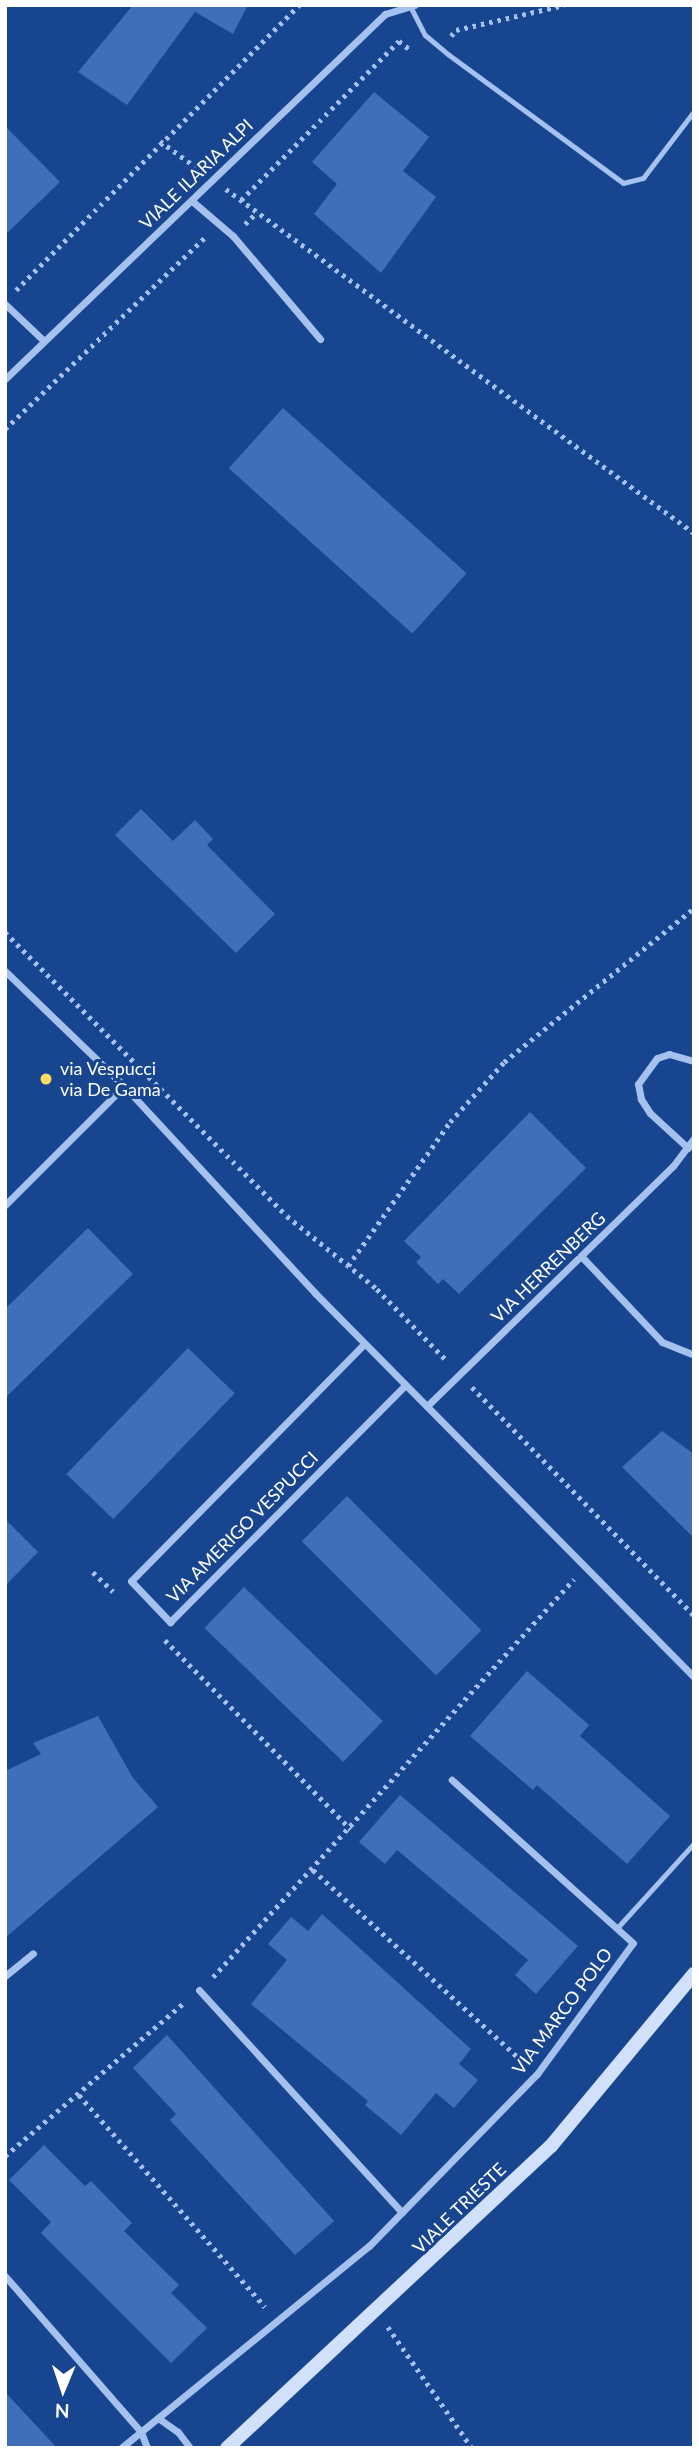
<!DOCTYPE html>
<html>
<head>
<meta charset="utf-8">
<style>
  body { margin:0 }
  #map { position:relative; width:699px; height:2453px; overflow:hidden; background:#18458f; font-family:Lato,sans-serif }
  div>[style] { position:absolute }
  .building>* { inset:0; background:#406fb7; transform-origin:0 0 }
  .path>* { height:4.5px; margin-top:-2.25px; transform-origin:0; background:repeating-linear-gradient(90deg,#a5c2ef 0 3.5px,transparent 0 8.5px) }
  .lane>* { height:5px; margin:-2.5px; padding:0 2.5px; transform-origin:2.5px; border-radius:2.5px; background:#a5c2ef }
  .street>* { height:7px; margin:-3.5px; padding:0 3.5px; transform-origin:3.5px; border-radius:3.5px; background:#a5c2ef }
  .secondary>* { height:14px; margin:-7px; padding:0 7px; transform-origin:7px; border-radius:7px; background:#d2e1fb }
  .dots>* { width:19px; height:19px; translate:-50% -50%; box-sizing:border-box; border:4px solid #18458f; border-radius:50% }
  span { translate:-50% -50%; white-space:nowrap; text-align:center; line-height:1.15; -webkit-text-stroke:6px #18458f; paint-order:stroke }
  .street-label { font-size:18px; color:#fff }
  .poi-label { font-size:18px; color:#fff }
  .left { translate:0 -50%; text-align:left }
  .frame { position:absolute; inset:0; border:7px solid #fff; pointer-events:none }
  .north { position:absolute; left:28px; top:2355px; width:70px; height:70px; -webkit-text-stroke:5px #18458f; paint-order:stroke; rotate:182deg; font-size:19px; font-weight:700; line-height:28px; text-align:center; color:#fff }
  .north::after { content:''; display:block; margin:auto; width:24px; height:32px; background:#fff; clip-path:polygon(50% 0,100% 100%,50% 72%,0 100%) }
</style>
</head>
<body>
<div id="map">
  <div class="building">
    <i style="clip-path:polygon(133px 5px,248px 5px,233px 34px,195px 12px,127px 105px,78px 72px)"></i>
    <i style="clip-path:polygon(374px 92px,429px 137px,403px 171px,436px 197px,381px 273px,314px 214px,337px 184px,312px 162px)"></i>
    <i style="clip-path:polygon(5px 126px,60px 182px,5px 235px)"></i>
    <i style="left:283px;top:408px;width:247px;height:81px;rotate:42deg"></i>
    <i style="clip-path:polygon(141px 809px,173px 841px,195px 820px,213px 839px,207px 845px,275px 914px,236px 953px,115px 835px)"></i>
    <i style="clip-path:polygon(530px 1112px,586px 1168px,459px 1294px,443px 1279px,438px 1284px,416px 1262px,421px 1257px,404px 1241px)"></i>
    <i style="clip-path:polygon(88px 1228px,133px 1274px,5px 1398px,5px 1309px)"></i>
    <i style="left:188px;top:1348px;width:65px;height:175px;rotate:44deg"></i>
    <i style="clip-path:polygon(662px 1431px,694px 1454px,694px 1538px,622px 1467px)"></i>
    <i style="left:347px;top:1496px;width:190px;height:64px;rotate:45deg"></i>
    <i style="clip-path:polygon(5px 1519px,38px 1552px,5px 1586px)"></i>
    <i style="left:244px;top:1587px;width:193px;height:57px;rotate:44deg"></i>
    <i style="clip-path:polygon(527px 1671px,589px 1725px,580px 1736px,670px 1816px,627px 1864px,537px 1785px,533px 1790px,470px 1736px)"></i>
    <i style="clip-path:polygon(98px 1716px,133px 1778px,158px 1807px,5px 1938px,5px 1771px,41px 1754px,33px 1743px)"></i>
    <i style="clip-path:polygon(400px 1795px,578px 1946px,536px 1994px,515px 1975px,528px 1960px,397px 1850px,385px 1864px,359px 1842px)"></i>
    <i style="clip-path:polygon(322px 1914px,471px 2049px,459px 2064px,478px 2080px,454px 2108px,436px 2093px,401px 2135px,365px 2105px,368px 2101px,251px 2004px,287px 1960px,268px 1944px,291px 1917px,308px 1931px)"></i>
    <i style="clip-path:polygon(167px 2035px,334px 2221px,295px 2255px,170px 2120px,176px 2114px,133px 2068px)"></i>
    <i style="clip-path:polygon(44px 2145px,85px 2186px,91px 2181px,132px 2223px,124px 2231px,179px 2285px,171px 2293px,207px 2328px,171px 2363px,41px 2233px,51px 2222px,9px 2180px)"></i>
    <i style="clip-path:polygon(5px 2392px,57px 2448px,5px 2448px)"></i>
  </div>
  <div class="path">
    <i style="left:451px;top:36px;width:8px;rotate:-50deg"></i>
    <i style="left:456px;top:30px;width:111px;rotate:-13deg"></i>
    <i style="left:160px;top:141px;width:46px;rotate:36.1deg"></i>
    <i style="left:226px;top:189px;width:581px;rotate:36.32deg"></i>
    <i style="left:241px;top:200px;width:224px;rotate:-45.2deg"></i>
    <i style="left:399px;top:41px;width:16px;rotate:38deg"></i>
    <i style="left:245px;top:224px;width:17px;rotate:-45deg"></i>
    <i style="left:16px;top:290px;width:402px;rotate:-45.2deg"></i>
    <i style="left:5px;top:429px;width:277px;rotate:-43.8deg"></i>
    <i style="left:5px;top:932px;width:400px;rotate:45.2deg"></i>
    <i style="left:287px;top:1216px;width:116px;rotate:39deg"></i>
    <i style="left:377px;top:1289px;width:100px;rotate:45.8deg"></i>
    <i style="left:348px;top:1266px;width:176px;rotate:-54.7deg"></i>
    <i style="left:450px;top:1122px;width:81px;rotate:-48deg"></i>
    <i style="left:504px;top:1062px;width:245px;rotate:-39deg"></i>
    <i style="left:472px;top:1387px;width:318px;rotate:45.8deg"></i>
    <i style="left:93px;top:1572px;width:28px;rotate:44deg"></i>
    <i style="left:165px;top:1640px;width:265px;rotate:45.5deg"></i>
    <i style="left:313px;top:1870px;width:286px;rotate:42.4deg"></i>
    <i style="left:213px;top:1977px;width:537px;rotate:-47.79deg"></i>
    <i style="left:79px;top:2095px;width:282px;rotate:48.7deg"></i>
    <i style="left:5px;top:2156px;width:238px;rotate:-40.6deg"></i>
    <i style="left:388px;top:2327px;width:147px;rotate:55.2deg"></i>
  </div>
  <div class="lane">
    <i style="left:410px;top:6px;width:33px;rotate:63deg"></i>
    <i style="left:425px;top:35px;width:31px;rotate:40deg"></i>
    <i style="left:449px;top:55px;width:216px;rotate:36.3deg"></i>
    <i style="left:623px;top:183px;width:21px;rotate:-14deg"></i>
    <i style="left:643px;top:178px;width:84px;rotate:-52.7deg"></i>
    <i style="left:617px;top:1928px;width:115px;rotate:-47.8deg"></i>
  </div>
  <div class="street">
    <i style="left:192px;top:201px;width:54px;rotate:40.5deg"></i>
    <i style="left:233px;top:236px;width:135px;rotate:49.8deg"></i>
    <i style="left:5px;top:304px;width:52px;rotate:43.5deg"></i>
    <i style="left:5px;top:379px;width:527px;rotate:-43.85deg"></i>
    <i style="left:385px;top:14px;width:31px;rotate:-17deg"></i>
    <i style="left:5px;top:971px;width:165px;rotate:44deg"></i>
    <i style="left:124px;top:1086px;width:282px;rotate:47.3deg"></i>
    <i style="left:315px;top:1293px;width:540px;rotate:45.38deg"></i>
    <i style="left:688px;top:1148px;width:52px;rotate:-137.4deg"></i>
    <i style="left:650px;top:1113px;width:17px;rotate:-123deg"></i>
    <i style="left:641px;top:1099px;width:15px;rotate:-101deg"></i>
    <i style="left:638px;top:1084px;width:32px;rotate:-54deg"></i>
    <i style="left:657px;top:1058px;width:13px;rotate:-18deg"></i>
    <i style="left:669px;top:1054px;width:26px;rotate:16deg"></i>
    <i style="left:5px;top:1205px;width:168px;rotate:-45deg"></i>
    <i style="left:582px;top:1257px;width:117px;rotate:46.7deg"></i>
    <i style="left:662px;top:1342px;width:35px;rotate:22deg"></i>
    <i style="left:364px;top:1344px;width:332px;rotate:134.5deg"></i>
    <i style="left:131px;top:1581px;width:57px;rotate:46.4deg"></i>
    <i style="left:170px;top:1622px;width:334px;rotate:-45.2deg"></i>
    <i style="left:427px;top:1406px;width:344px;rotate:-44.3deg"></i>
    <i style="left:673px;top:1166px;width:35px;rotate:-53deg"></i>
    <i style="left:5px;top:1976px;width:36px;rotate:-39deg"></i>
    <i style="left:199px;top:1990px;width:301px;rotate:47.6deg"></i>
    <i style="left:5px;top:2276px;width:207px;rotate:48.9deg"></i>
    <i style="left:141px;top:2432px;width:17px;rotate:69deg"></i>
    <i style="left:158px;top:2418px;width:24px;rotate:35deg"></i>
    <i style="left:178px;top:2432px;width:20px;rotate:53deg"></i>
    <i style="left:121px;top:2448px;width:320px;rotate:-39.2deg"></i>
    <i style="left:369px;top:2246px;width:240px;rotate:-45.7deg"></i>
    <i style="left:537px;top:2074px;width:162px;rotate:-53.8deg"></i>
    <i style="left:633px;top:1943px;width:244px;rotate:-138deg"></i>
  </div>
  <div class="secondary">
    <i style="left:227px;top:2448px;width:443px;rotate:-43deg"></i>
    <i style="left:551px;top:2146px;width:224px;rotate:-50.3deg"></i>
  </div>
  <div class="dots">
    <i style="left:46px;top:1079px;background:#ffdb63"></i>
  </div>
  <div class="street-label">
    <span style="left:196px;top:174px;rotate:-44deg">VIALE ILARIA ALPI</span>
    <span style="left:548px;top:1267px;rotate:-44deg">VIA HERRENBERG</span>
    <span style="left:242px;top:1527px;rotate:-45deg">VIA AMERIGO VESPUCCI</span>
    <span style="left:562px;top:2011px;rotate:-53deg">VIA MARCO POLO</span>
    <span style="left:459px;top:2208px;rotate:-44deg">VIALE TRIESTE</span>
  </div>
  <div class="poi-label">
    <span class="left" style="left:60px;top:1079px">via Vespucci<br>via De Gama</span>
  </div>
  <div class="frame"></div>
  <div class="north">N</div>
</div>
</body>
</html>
